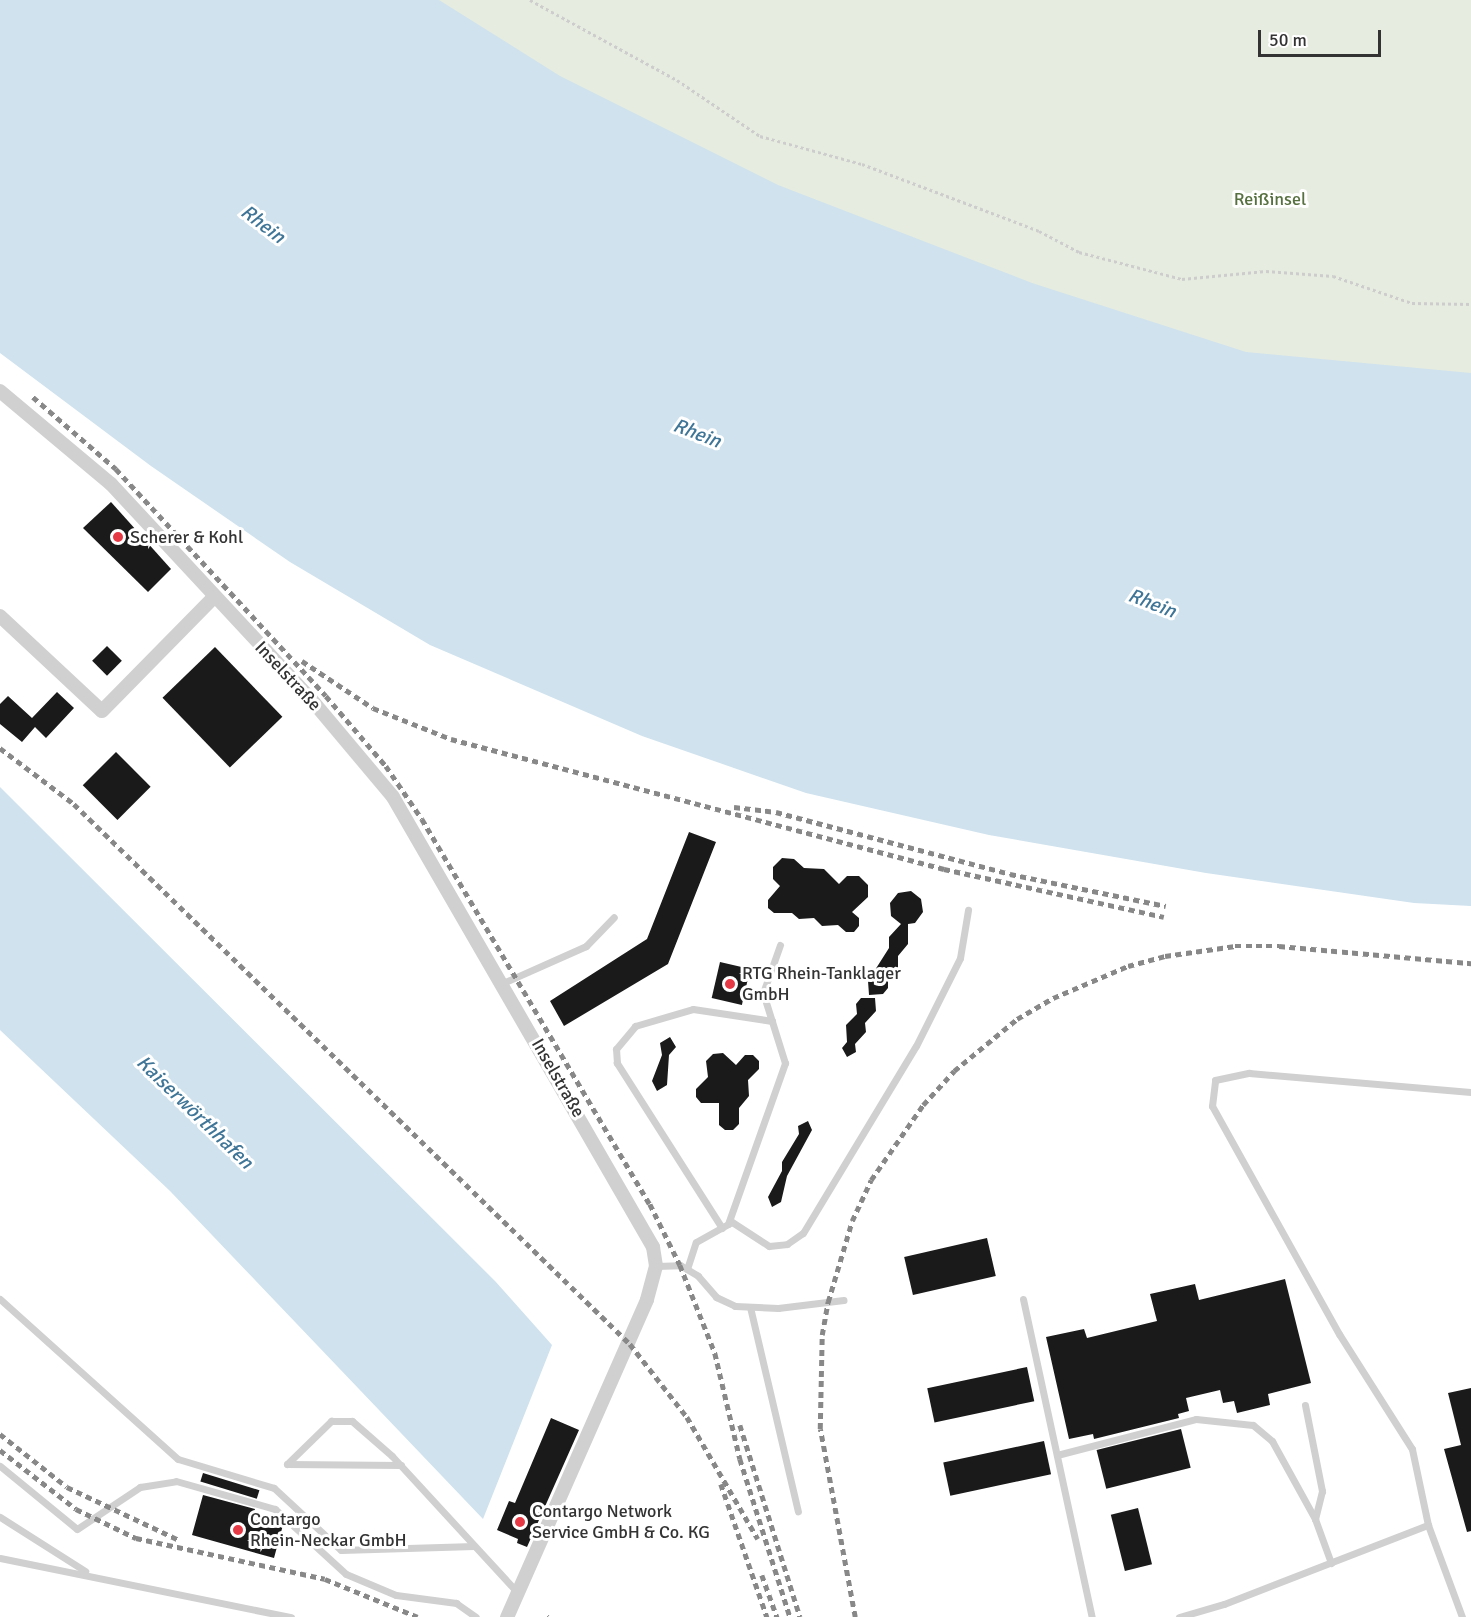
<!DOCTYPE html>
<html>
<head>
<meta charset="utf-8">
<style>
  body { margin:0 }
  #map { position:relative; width:1471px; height:1617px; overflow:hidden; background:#fff; font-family:Signika,sans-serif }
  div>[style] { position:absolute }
  .green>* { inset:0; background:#e6ecdf }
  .water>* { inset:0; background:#cfe2ee }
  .building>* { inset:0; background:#1a1a1a; transform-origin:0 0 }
  .path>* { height:3px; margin-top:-1.5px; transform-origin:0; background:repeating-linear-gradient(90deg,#cdcdcd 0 3px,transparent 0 6px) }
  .service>* { height:7px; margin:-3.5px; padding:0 3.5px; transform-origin:3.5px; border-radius:3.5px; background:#d0d0d0 }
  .minor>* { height:14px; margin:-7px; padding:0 7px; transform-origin:7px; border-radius:7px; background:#d0d0d0 }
  .rail>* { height:4.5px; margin-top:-2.25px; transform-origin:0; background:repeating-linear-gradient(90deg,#888 0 6px,transparent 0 10.5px) }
  .dots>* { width:16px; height:16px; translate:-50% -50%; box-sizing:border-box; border:3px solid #fff; border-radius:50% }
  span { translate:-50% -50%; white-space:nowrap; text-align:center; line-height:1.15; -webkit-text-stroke:6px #fff; paint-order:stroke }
  .park-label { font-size:18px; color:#56703f }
  .poi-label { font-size:18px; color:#333 }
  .left { translate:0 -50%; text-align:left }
  .street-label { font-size:18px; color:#333 }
  .water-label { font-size:20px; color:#3f7597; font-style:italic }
  .scale { position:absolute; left:1258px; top:30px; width:123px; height:27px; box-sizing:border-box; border:3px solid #333; border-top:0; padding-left:8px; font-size:18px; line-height:21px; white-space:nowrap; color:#333; -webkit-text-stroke:4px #fff; paint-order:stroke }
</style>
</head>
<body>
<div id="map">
  <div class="green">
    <i style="clip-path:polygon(320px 0,1471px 0,1471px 428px,1327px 419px)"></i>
  </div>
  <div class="water">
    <i style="clip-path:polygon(0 0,439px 0,560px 76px,778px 185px,1032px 283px,1246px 352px,1471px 373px,1471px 906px,1414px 903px,1206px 873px,989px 835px,806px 793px,642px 736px,430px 645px,290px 562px,151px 466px,0 353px)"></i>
    <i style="clip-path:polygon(0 787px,495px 1281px,552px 1345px,483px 1519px,170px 1191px,0 1030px)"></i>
  </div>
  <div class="building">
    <i style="clip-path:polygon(111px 502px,171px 569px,148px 592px,83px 528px)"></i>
    <i style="left:107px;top:646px;width:21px;height:21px;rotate:45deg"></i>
    <i style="left:215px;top:647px;width:97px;height:73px;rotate:46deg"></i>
    <i style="clip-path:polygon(57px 692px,74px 708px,46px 738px,35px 727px,22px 742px,0 724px,0 704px,8px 696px,32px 718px)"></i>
    <i style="left:116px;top:752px;width:49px;height:47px;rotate:45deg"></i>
    <i style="clip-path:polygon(689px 832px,716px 842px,668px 964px,564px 1026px,550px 1001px,647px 939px)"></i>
    <i style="clip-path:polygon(782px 858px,794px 859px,804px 868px,824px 869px,839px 884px,847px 876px,859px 876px,868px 885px,868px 897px,852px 912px,859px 918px,859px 926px,854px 932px,846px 932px,838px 925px,822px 926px,814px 918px,799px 919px,792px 913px,774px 913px,768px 908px,768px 900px,780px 886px,773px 879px,773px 867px)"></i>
    <i style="clip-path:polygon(911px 891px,921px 899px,923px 912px,915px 923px,908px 924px,908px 944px,898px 956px,898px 967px,888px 978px,888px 988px,883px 994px,869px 995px,868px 981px,889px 948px,889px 937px,901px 924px,891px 916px,890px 903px,898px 893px)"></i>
    <i style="left:720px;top:962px;width:31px;height:37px;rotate:13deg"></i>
    <i style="clip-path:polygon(861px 998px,875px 998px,876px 1011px,865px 1023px,866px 1032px,855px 1044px,856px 1052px,847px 1057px,842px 1048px,847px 1042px,846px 1025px,857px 1014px,856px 1004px)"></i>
    <i style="clip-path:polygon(670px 1037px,676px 1047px,669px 1055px,667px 1085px,657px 1091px,652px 1081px,662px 1055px,660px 1043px)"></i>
    <i style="clip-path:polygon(723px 1053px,736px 1065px,745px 1055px,753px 1055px,759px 1061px,759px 1069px,748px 1080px,749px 1096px,739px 1108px,739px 1124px,733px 1130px,725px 1130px,719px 1125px,719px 1103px,701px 1103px,696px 1097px,696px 1089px,708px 1077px,706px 1061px,713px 1054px)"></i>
    <i style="clip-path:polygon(808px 1121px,812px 1130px,787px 1176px,781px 1202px,772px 1207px,768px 1197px,782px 1171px,782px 1162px,799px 1134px,798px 1126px)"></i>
    <i style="left:987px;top:1238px;width:39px;height:85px;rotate:77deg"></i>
    <i style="clip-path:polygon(1285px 1279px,1311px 1383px,1268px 1394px,1270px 1405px,1237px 1413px,1234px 1401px,1223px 1403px,1220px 1390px,1186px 1398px,1189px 1411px,1178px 1414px,1179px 1418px,1094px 1439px,1093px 1434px,1069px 1439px,1046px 1337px,1084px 1329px,1087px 1338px,1157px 1321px,1150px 1294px,1195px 1284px,1199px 1300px)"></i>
    <i style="left:1027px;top:1367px;width:35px;height:102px;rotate:78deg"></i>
    <i style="clip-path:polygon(1471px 1388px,1471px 1531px,1467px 1532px,1444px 1449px,1461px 1445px,1448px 1393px)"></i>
    <i style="clip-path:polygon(551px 1418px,579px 1430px,527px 1547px,517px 1543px,518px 1539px,497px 1530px,509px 1501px,515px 1503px)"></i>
    <i style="left:1181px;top:1429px;width:40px;height:87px;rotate:76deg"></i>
    <i style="left:1044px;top:1441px;width:34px;height:103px;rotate:78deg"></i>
    <i style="left:203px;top:1473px;width:59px;height:9px;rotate:17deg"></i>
    <i style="clip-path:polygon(203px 1495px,255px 1509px,253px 1516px,283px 1525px,274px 1558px,192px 1535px)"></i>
    <i style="left:1138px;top:1508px;width:58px;height:28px;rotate:76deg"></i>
  </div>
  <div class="path">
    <i style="left:530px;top:0;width:167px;rotate:28.6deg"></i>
    <i style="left:677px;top:80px;width:100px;rotate:34deg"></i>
    <i style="left:760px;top:136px;width:106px;rotate:15.4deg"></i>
    <i style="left:862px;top:164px;width:189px;rotate:20.7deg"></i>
    <i style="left:1039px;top:231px;width:45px;rotate:27.7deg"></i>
    <i style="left:1079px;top:252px;width:106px;rotate:14.7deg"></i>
    <i style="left:1182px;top:279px;width:84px;rotate:-5.4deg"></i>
    <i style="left:1266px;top:271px;width:67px;rotate:4.3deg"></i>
    <i style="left:1333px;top:276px;width:83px;rotate:18.9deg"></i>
    <i style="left:1412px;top:303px;width:59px;rotate:1deg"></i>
  </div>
  <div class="service">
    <i style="left:503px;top:983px;width:91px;rotate:-24deg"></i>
    <i style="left:586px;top:946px;width:40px;rotate:-46deg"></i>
    <i style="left:728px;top:1224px;width:171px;rotate:-70.5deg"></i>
    <i style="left:785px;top:1063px;width:73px;rotate:-107.4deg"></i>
    <i style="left:763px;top:993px;width:51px;rotate:-70.5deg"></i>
    <i style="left:722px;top:1228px;width:196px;rotate:-122.5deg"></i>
    <i style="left:617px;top:1063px;width:14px;rotate:-94deg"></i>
    <i style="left:616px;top:1049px;width:30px;rotate:-50deg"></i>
    <i style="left:635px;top:1026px;width:60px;rotate:-16.3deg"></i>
    <i style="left:693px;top:1009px;width:80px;rotate:8.6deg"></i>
    <i style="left:656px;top:1266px;width:24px;rotate:-2deg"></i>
    <i style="left:680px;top:1265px;width:21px;rotate:31deg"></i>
    <i style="left:698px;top:1276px;width:28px;rotate:49deg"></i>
    <i style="left:716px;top:1297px;width:21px;rotate:25deg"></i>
    <i style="left:735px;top:1306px;width:43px;rotate:2.7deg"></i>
    <i style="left:778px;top:1308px;width:66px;rotate:-6.9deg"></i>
    <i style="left:687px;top:1269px;width:28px;rotate:-72deg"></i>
    <i style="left:696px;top:1242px;width:41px;rotate:-29.1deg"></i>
    <i style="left:732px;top:1222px;width:44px;rotate:33deg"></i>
    <i style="left:769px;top:1246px;width:18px;rotate:-6deg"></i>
    <i style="left:787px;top:1244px;width:19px;rotate:-35deg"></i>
    <i style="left:803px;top:1233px;width:218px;rotate:-58.9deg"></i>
    <i style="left:916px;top:1046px;width:98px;rotate:-63.4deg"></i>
    <i style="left:960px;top:958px;width:49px;rotate:-80.5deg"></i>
    <i style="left:0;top:1299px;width:239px;rotate:42deg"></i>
    <i style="left:178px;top:1459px;width:100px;rotate:16.8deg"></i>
    <i style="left:274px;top:1488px;width:91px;rotate:42.8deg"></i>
    <i style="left:341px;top:1550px;width:133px;rotate:-1.7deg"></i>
    <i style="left:1023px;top:1299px;width:325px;rotate:77.8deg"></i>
    <i style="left:750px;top:1307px;width:210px;rotate:76.8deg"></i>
    <i style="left:1305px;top:1405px;width:88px;rotate:78.8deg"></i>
    <i style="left:1322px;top:1491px;width:29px;rotate:104deg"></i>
    <i style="left:1057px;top:1455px;width:144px;rotate:-14.5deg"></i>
    <i style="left:1196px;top:1419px;width:57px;rotate:6deg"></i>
    <i style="left:1253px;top:1425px;width:25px;rotate:40deg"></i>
    <i style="left:1272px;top:1441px;width:89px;rotate:61.1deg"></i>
    <i style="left:1315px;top:1519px;width:47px;rotate:70deg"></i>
    <i style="left:287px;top:1464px;width:62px;rotate:-44.3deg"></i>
    <i style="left:331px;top:1421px;width:21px"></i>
    <i style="left:352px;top:1421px;width:53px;rotate:41.2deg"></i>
    <i style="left:392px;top:1456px;width:186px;rotate:47.4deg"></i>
    <i style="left:287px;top:1464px;width:114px;rotate:0.5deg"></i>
    <i style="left:0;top:1466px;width:99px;rotate:39.3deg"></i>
    <i style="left:77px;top:1529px;width:76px;rotate:-33.7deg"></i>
    <i style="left:140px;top:1487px;width:36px;rotate:-9deg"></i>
    <i style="left:176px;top:1481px;width:103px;rotate:15.8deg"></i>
    <i style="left:275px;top:1509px;width:96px;rotate:42.5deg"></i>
    <i style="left:346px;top:1574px;width:54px;rotate:22.8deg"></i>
    <i style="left:396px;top:1595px;width:61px;rotate:7.6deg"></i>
    <i style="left:456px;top:1603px;width:24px;rotate:35deg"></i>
    <i style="left:0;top:1517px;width:101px;rotate:32.4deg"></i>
    <i style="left:1428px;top:1525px;width:78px;rotate:-101.9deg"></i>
    <i style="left:1412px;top:1449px;width:136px;rotate:-122.4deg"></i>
    <i style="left:1339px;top:1334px;width:261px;rotate:-119.1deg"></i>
    <i style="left:1212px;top:1106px;width:26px;rotate:-83deg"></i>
    <i style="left:1215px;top:1080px;width:35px;rotate:-12deg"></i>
    <i style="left:1249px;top:1073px;width:223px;rotate:4.9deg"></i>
    <i style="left:0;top:1558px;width:297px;rotate:11.5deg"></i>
    <i style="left:1179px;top:1617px;width:47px;rotate:-16.1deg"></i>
    <i style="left:1224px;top:1604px;width:219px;rotate:-21.2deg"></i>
    <i style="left:1428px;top:1525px;width:98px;rotate:69.7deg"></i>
  </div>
  <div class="minor">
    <i style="left:0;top:391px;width:145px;rotate:40deg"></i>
    <i style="left:111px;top:484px;width:292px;rotate:47.1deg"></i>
    <i style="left:310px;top:698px;width:129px;rotate:50deg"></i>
    <i style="left:393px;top:797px;width:520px;rotate:59.98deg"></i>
    <i style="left:653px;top:1247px;width:19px;rotate:81deg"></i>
    <i style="left:656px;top:1266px;width:35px;rotate:105deg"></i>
    <i style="left:647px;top:1300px;width:347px;rotate:113.8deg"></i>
    <i style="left:0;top:616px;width:139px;rotate:43deg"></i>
    <i style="left:102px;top:711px;width:160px;rotate:-45.5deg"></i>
  </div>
  <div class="rail">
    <i style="left:33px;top:397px;width:110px;rotate:40.9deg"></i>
    <i style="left:116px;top:469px;width:309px;rotate:47.2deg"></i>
    <i style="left:326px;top:696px;width:92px;rotate:49.4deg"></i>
    <i style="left:386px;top:766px;width:64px;rotate:55.8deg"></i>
    <i style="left:422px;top:819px;width:447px;rotate:59.4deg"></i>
    <i style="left:650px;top:1204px;width:68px;rotate:63.8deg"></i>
    <i style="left:680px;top:1265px;width:95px;rotate:68.3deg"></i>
    <i style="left:715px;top:1353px;width:109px;rotate:76.7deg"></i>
    <i style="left:740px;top:1459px;width:166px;rotate:72.4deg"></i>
    <i style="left:302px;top:661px;width:85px;rotate:33.5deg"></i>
    <i style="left:373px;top:708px;width:84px;rotate:21.7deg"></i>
    <i style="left:451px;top:739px;width:510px;rotate:14.77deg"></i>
    <i style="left:944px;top:869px;width:225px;rotate:12.3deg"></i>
    <i style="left:0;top:748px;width:93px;rotate:37.1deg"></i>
    <i style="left:74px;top:804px;width:775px;rotate:44.16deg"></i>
    <i style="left:630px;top:1344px;width:93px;rotate:52deg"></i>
    <i style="left:687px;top:1417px;width:141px;rotate:59.8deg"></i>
    <i style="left:734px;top:807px;width:42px;rotate:6.8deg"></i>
    <i style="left:776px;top:812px;width:242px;rotate:14.8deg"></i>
    <i style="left:1010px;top:874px;width:159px;rotate:11.6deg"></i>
    <i style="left:740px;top:1425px;width:201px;rotate:72.6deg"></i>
    <i style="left:0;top:1434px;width:85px;rotate:38.3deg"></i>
    <i style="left:67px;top:1487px;width:124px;rotate:25.3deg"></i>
    <i style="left:0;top:1450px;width:96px;rotate:37.8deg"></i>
    <i style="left:76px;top:1509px;width:67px;rotate:25.8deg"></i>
    <i style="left:136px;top:1538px;width:193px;rotate:12.2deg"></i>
    <i style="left:325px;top:1579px;width:100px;rotate:22.2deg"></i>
    <i style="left:721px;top:1484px;width:141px;rotate:70.9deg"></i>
    <i style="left:762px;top:1575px;width:45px;rotate:70.3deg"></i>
    <i style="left:547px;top:1616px;width:1px;rotate:45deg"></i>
    <i style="left:855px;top:1617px;width:191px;rotate:-100.5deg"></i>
    <i style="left:820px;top:1429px;width:94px;rotate:-88.8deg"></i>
    <i style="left:822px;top:1335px;width:34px;rotate:-80deg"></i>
    <i style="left:828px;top:1302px;width:84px;rotate:-73.5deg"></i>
    <i style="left:852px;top:1221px;width:45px;rotate:-65.1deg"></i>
    <i style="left:871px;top:1180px;width:91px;rotate:-55.3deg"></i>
    <i style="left:923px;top:1105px;width:46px;rotate:-47.6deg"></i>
    <i style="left:954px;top:1071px;width:82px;rotate:-39.5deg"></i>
    <i style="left:1017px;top:1019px;width:42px;rotate:-30.3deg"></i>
    <i style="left:1053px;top:998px;width:82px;rotate:-23.1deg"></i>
    <i style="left:1128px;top:966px;width:38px;rotate:-15deg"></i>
    <i style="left:1165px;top:956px;width:71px;rotate:-8.1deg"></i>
    <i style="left:1235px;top:946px;width:44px"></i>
    <i style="left:1279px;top:946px;width:193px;rotate:5.1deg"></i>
  </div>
  <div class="dots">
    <i style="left:118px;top:537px;background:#e63946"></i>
    <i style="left:730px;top:984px;background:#e63946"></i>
    <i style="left:520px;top:1522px;background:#e63946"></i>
    <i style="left:238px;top:1530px;background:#e63946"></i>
  </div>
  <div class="park-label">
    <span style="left:1270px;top:199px">Reißinsel</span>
  </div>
  <div class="poi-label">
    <span class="left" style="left:130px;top:537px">Scherer &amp; Kohl</span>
    <span class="left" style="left:742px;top:984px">RTG Rhein-Tanklager<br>GmbH</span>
    <span class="left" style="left:532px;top:1522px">Contargo Network<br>Service GmbH &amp; Co. KG</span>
    <span class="left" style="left:250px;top:1530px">Contargo<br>Rhein-Neckar GmbH</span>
  </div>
  <div class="street-label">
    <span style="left:288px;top:676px;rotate:47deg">Inselstraße</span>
    <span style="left:558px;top:1078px;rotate:60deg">Inselstraße</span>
  </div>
  <div class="water-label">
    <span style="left:263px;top:224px;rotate:37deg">Rhein</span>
    <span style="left:697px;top:433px;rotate:21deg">Rhein</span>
    <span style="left:1152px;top:603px;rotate:21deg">Rhein</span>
    <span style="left:195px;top:1112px;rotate:44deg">Kaiserwörthhafen</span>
  </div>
  <div class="scale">50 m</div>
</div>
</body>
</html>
